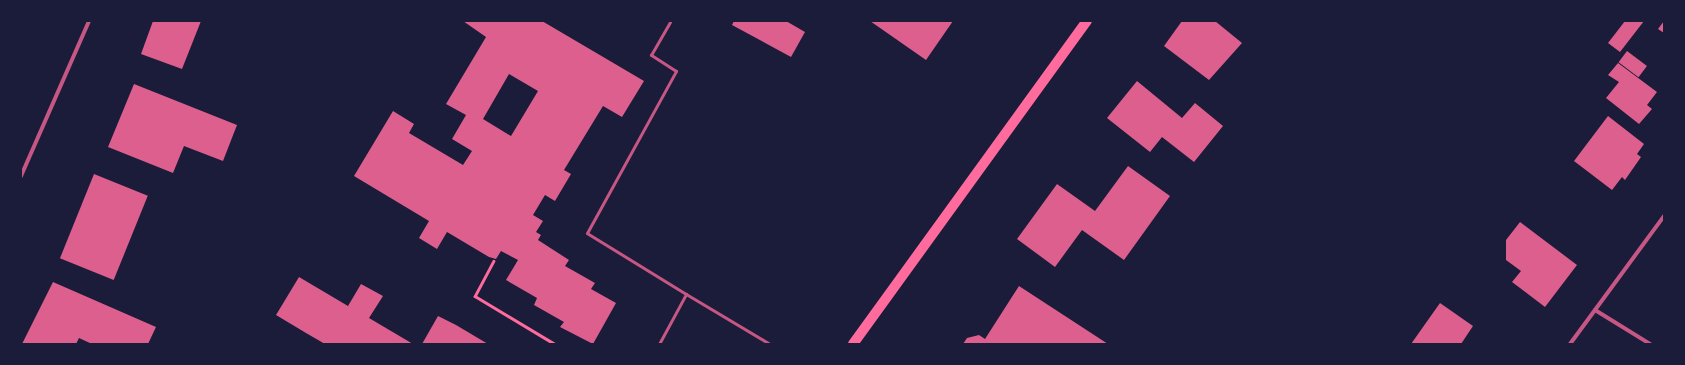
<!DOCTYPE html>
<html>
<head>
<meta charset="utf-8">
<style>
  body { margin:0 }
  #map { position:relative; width:1685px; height:365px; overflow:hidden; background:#1b1b3a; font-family:Figtree,sans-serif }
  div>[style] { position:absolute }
  .building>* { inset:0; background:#dd5f8e; transform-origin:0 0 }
  .path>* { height:2.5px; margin:-1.25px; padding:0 1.25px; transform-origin:1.25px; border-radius:1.25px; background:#ff6b9d }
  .service>* { height:3px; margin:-1.5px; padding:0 1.5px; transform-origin:1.5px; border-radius:1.5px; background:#c65784 }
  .minor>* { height:4px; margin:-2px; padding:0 2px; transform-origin:2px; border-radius:2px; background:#c65784 }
  .primary>* { height:10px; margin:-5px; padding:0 5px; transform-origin:5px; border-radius:5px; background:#ff6b9d }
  span { translate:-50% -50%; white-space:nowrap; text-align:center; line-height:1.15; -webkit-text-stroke:3.5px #1b1b3a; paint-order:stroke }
  .frame { position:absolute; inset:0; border:22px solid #1b1b3a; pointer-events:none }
</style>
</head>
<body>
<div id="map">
  <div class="building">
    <i style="clip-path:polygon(153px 21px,201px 21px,182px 69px,141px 54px)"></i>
    <i style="clip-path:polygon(evenodd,463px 21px,542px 21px,644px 81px,622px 117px,603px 106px,564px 170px,571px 174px,555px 201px,545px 195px,533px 215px,543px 221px,536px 232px,541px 235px,538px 240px,569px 260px,565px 266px,595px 283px,591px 289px,616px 303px,593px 344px,560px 327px,564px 322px,534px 305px,537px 298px,506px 280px,518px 260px,501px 251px,496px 259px,489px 257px,447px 232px,437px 249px,419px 238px,429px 221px,354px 176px,393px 111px,414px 124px,409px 133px,463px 165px,472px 151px,452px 139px,466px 115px,446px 104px,486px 37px,463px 21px,509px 74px,538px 91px,511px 136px,483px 119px,509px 74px)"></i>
    <i style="clip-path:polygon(734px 21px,786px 21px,805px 32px,791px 57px,732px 25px)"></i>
    <i style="clip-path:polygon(870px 21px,953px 21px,926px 60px)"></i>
    <i style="clip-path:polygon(1182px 21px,1215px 21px,1242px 43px,1209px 80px,1164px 46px)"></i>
    <i style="clip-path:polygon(1625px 21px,1644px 21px,1620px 52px,1608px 43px)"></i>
    <i style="clip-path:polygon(1664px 21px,1664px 33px,1658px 29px)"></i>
    <i style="left:1627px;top:51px;width:25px;height:14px;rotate:37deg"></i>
    <i style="clip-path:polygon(1618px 63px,1657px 92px,1647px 105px,1652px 109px,1639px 124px,1606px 98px,1619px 82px,1608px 75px)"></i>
    <i style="clip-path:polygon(1137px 81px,1182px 118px,1195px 103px,1223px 126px,1194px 162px,1162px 137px,1150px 152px,1107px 118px)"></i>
    <i style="clip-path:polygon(134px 84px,237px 125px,223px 161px,184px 146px,173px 173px,108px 147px)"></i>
    <i style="clip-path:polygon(1608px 116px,1644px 144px,1637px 154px,1641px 157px,1625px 180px,1622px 177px,1612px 190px,1574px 161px)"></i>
    <i style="clip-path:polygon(1128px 166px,1170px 196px,1124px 260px,1082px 230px,1055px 267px,1017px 239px,1057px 184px,1095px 211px)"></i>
    <i style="left:94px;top:174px;width:58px;height:91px;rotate:22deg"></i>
    <i style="clip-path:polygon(1520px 222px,1577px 265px,1545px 307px,1512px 282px,1521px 271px,1506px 260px,1506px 240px)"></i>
    <i style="clip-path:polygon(299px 277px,348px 306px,361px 284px,383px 296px,369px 318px,413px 344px,325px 344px,306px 333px,276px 315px)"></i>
    <i style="clip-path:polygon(53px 282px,156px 327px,148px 344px,92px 344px,79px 338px,76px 344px,22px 344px)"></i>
    <i style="clip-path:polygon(1019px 286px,1108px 344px,963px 344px,967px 338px,979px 335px,985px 339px)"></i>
    <i style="clip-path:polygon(1440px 303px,1473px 326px,1461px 344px,1411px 344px)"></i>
    <i style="clip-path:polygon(438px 316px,456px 325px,488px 344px,422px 344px)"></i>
  </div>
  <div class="path">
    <i style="left:494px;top:261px;width:40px;rotate:118deg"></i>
    <i style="left:475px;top:296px;width:93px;rotate:31deg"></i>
  </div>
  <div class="service">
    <i style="left:686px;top:294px;width:98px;rotate:30.8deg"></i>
    <i style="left:659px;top:344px;width:57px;rotate:-61.6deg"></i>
    <i style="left:686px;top:294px;width:116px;rotate:-148.4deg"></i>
    <i style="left:587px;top:233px;width:185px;rotate:-61.2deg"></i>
    <i style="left:676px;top:71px;width:30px;rotate:-147deg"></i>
    <i style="left:651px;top:55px;width:38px;rotate:-60deg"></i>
  </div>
  <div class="minor">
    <i style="left:21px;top:176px;width:169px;rotate:-66.3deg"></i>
    <i style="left:1595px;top:310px;width:65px;rotate:31.7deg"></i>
    <i style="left:1570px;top:344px;width:159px;rotate:-53.7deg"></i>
  </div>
  <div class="primary">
    <i style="left:853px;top:344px;width:399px;rotate:-54.1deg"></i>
  </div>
  <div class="frame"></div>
</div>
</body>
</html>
